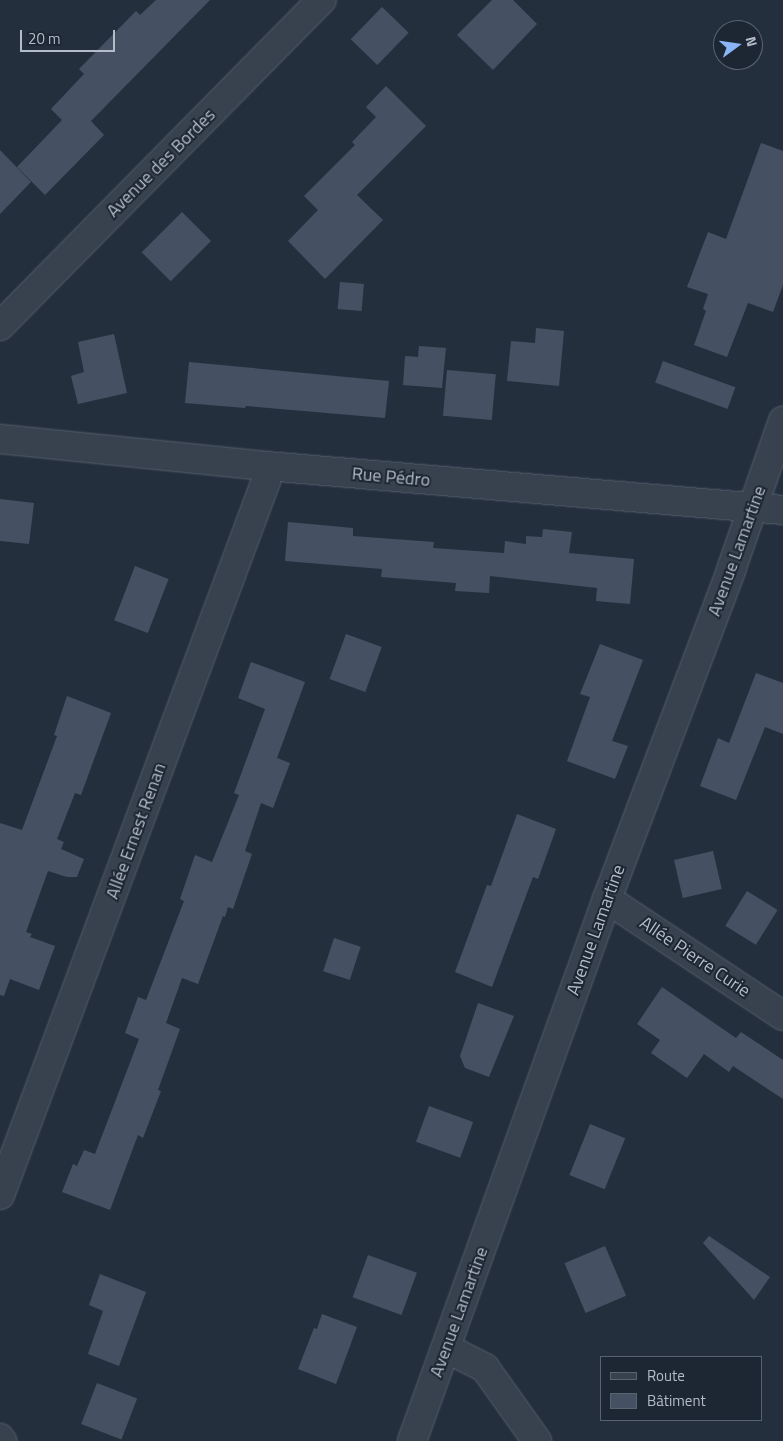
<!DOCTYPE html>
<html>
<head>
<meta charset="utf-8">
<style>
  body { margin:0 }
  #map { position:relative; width:783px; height:1441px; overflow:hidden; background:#242f3e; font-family:"Titillium Web",sans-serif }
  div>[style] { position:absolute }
  .building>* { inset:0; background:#455162; transform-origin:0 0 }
  .roads { filter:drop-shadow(0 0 1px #565f6c) drop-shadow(0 0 1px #565f6c) }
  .minor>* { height:28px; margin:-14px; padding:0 14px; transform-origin:14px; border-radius:14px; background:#38414e }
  span { translate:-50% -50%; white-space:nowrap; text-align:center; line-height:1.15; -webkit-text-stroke:4px #1d2633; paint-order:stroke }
  .street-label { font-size:18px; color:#b4bcc9 }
  .legend { position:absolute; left:600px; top:1356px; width:162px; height:65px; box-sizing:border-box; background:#1d2633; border:1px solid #59626f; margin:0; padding:6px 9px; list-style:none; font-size:15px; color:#b4bcc9 }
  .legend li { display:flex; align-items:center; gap:10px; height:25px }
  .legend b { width:25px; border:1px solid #59626f }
  .north { position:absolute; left:713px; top:20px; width:50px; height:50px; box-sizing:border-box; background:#1d2633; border:1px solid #59626f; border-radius:50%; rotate:76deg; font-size:14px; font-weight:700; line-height:20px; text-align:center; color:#b4bcc9 }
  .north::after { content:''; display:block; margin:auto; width:18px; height:22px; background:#8ab4f8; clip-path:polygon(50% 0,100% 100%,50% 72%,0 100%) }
  .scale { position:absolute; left:20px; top:30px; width:95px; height:22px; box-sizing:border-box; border:2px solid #b4bcc9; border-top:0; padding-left:6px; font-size:15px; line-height:18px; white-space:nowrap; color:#b4bcc9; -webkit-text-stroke:4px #1d2633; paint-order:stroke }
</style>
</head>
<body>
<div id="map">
  <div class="building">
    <i style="clip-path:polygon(156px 0,210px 0,91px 121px,104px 135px,45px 195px,17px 167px,62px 120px,51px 109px,84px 74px,79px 69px,136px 11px,140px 15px)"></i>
    <i style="clip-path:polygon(492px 0,513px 0,537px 24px,493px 70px,457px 35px)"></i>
    <i style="left:382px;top:7px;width:37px;height:45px;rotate:44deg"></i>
    <i style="clip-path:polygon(386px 86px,426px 126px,357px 195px,383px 220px,325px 279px,288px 241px,318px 210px,304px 196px,355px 145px,352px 142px,376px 117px,366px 107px)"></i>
    <i style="clip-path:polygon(761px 143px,783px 151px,783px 285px,773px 312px,748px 303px,727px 357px,694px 345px,706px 311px,703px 309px,708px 294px,687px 287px,708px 232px,726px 239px)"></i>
    <i style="clip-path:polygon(0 150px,31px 182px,0 214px)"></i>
    <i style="left:182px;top:212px;width:41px;height:57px;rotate:45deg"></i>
    <i style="left:340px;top:282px;width:24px;height:27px;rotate:5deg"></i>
    <i style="clip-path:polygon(536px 328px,564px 331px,559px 386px,507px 381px,511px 341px,535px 343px)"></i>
    <i style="clip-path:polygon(114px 334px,127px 393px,78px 404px,71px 376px,84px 372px,78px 342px)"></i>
    <i style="clip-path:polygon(419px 346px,446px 348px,442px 388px,403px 385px,405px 356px,418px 357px)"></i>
    <i style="left:663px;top:361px;width:77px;height:23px;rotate:20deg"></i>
    <i style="clip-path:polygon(189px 362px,389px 381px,385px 418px,246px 406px,245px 408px,185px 403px)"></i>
    <i style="left:447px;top:370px;width:49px;height:46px;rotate:5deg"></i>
    <i style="clip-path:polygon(0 499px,34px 503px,29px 544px,0 541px)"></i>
    <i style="clip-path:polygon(288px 522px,353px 528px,353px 536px,434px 542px,433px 548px,504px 553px,505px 541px,526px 544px,526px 536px,542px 537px,543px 529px,572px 532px,569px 553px,634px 559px,630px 604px,596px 601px,597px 588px,490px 576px,489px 593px,455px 591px,456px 583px,381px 577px,382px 569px,285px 561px)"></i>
    <i style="left:135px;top:566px;width:36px;height:58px;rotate:21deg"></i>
    <i style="left:346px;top:634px;width:38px;height:48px;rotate:20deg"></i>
    <i style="clip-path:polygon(600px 644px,643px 660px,612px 741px,628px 746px,615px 779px,567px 761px,590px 697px,580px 694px)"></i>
    <i style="clip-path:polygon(251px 662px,305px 682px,277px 758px,290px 763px,273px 808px,261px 803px,245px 851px,252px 854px,233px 909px,228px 907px,225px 917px,223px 916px,198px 984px,182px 978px,166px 1023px,180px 1029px,158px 1090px,161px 1091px,143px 1138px,138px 1135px,110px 1210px,62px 1192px,73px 1164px,77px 1166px,84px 1150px,95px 1154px,139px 1039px,125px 1033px,138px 997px,146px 1000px,184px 901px,180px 899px,195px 855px,212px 862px,239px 795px,234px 793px,265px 709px,238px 698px)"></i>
    <i style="clip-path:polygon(756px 673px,783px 683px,783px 734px,765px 727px,736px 800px,700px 786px,718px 738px,729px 743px)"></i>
    <i style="clip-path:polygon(67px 696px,111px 713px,81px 795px,75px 793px,57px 839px,64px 842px,61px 849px,84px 859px,77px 877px,67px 877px,48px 871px,26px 932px,32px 934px,30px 937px,55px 946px,39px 990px,10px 979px,4px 996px,0 995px,0 823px,22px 830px,57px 736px,54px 735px)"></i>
    <i style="clip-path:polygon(517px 814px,556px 829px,538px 879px,533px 877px,492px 987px,455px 972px,487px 885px,491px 886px)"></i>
    <i style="left:713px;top:851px;width:39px;height:40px;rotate:77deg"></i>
    <i style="left:747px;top:891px;width:36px;height:41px;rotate:32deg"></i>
    <i style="left:334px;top:938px;width:28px;height:35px;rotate:18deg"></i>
    <i style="clip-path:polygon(662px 987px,736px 1038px,741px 1032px,783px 1060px,783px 1099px,733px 1066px,729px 1072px,704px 1054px,687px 1078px,651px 1053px,660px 1040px,637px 1024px)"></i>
    <i style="clip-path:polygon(478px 1003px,514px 1016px,489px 1077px,465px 1068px,460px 1056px)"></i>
    <i style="left:429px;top:1106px;width:47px;height:38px;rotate:20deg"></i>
    <i style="left:590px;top:1124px;width:38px;height:55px;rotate:22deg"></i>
    <i style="clip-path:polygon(709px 1236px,770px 1277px,754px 1300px,703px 1243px)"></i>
    <i style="left:605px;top:1246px;width:54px;height:44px;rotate:67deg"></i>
    <i style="left:368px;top:1255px;width:52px;height:45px;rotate:20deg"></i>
    <i style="clip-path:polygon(100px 1274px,146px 1292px,119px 1366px,88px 1354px,103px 1311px,89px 1305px)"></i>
    <i style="clip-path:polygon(322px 1314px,357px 1327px,336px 1384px,298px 1369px,314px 1328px,317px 1329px)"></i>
    <i style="left:97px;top:1383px;width:43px;height:44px;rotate:21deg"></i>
  </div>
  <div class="roads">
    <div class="minor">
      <i style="left:0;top:326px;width:458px;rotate:-45.4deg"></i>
      <i style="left:0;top:439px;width:268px;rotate:5.8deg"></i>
      <i style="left:267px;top:466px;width:518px;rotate:4.87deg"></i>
      <i style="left:607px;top:899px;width:211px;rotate:33.6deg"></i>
      <i style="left:0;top:1195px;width:762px;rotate:-69.57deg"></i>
      <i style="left:266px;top:481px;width:15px;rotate:-86deg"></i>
      <i style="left:446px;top:1348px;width:44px;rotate:27.1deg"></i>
      <i style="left:485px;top:1368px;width:90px;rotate:54.5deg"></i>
      <i style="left:0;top:1438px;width:4px;rotate:56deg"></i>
      <i style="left:412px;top:1441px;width:576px;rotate:-70.21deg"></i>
      <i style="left:607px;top:899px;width:352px;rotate:-69.3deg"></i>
      <i style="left:731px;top:570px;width:158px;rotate:-70.8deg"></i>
    </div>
  </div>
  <div class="street-label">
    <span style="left:161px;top:163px;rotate:-45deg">Avenue des Bordes</span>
    <span style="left:391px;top:477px;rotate:5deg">Rue Pédro</span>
    <span style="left:737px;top:551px;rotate:-70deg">Avenue Lamartine</span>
    <span style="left:136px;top:831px;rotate:-70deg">Allée Ernest Renan</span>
    <span style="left:596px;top:930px;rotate:-70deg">Avenue Lamartine</span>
    <span style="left:695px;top:957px;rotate:34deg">Allée Pierre Curie</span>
    <span style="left:459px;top:1312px;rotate:-70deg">Avenue Lamartine</span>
  </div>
  <ul class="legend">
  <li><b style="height:6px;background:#38414e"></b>Route</li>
  <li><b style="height:14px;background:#455162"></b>Bâtiment</li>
  </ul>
  <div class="north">N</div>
  <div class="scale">20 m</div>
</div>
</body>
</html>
